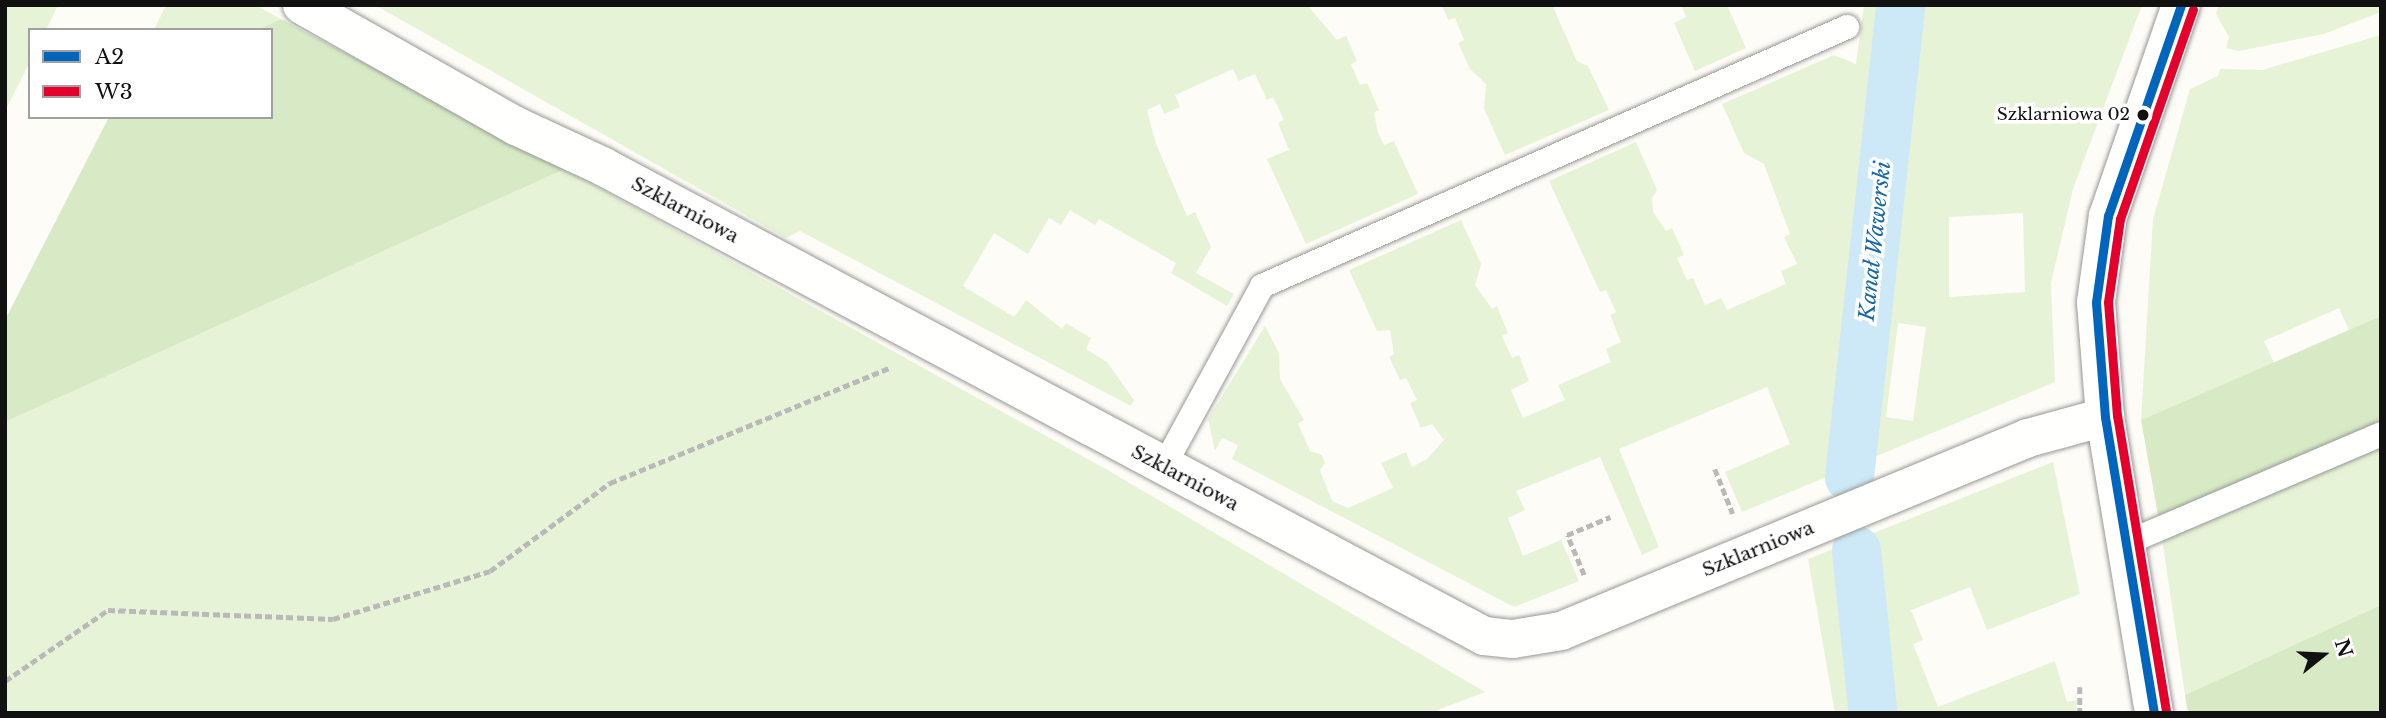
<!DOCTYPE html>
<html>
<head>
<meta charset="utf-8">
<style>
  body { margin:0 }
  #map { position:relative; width:2386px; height:718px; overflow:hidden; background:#fdfcf7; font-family:"Libre Baskerville",serif }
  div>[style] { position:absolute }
  .green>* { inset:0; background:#e7f3d7 }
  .forest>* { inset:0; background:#d8eac5 }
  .canal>* { height:49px; margin:-24.5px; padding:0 24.5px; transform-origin:24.5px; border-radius:24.5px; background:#cde8f7 }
  .path>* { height:4.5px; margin-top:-2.25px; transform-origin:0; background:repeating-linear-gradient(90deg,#b9b9b8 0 7px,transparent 0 10.5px) }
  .roads { filter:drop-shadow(0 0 2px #979795) drop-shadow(0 0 2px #979795) }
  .lane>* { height:24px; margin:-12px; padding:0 12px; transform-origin:12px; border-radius:12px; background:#fffffe }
  .street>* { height:38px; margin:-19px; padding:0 19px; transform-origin:19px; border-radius:19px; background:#fffffe }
  .bus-1>* { height:9px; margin:-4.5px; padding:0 4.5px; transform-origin:4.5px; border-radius:4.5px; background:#0065bd }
  .bus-2>* { height:9px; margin:-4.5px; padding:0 4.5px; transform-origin:4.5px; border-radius:4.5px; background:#e4002b }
  .dots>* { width:19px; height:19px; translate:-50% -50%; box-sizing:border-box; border:4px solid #fff; border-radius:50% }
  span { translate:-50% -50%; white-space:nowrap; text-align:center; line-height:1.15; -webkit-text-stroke:7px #fff; paint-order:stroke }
  .bus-label { font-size:17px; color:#111 }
  .right { translate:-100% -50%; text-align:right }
  .street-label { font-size:19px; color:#111 }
  .water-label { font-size:21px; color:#1768a6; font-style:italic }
  .frame { position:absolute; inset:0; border:7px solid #111; pointer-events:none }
  .legend { position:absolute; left:28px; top:28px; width:245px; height:91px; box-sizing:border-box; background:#fff; border:2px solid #a0a0a0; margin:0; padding:9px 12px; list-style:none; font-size:21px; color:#111 }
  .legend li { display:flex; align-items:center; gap:14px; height:35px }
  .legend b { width:35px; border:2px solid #a0a0a0 }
  .north { position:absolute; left:2288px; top:620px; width:70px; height:70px; -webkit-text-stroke:5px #fff; paint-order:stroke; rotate:72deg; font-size:19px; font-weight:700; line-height:28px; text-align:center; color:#111 }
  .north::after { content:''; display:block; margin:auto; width:24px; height:32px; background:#111; clip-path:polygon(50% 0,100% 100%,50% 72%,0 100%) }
</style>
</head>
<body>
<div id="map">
  <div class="green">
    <i style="clip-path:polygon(5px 5px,58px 5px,46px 30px,30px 30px,30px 62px,5px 111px)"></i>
    <i style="clip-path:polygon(166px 5px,255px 5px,281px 19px,257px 30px,154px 30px)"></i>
    <i style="clip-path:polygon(375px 5px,1307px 5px,1337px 40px,1346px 36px,1357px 61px,1351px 64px,1360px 85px,1367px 83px,1379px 110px,1374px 113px,1378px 133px,1384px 145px,1394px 141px,1418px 194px,1306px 244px,1267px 159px,1289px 150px,1278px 123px,1284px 120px,1273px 97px,1267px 100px,1255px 74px,1239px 81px,1233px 69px,1175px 95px,1180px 107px,1164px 114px,1160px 104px,1147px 110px,1156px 144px,1187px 216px,1195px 212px,1211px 247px,1196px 273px,1234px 294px,1227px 306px,1171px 273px,1176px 263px,1099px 219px,1095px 225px,1070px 210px,1061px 225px,1049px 218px,1028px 254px,994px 233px,963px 286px,1014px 317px,1026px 300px,1062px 329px,1066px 323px,1091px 338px,1086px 349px,1107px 362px,1134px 400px,1131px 406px,800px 231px,786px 238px)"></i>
    <i style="clip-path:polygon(1442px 5px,1553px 7px,1577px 61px,1588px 66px,1609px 110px,1505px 155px,1484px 109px,1486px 84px,1470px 69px,1458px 43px,1464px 40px,1455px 18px,1448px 20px)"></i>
    <i style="clip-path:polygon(1681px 5px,1727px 5px,1746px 48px,1695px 71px,1674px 23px,1686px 17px)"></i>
    <i style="clip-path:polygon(evenodd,1864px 5px,2142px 5px,2073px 189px,2051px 283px,2055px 382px,1742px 512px,1725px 472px,1790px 444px,1767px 387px,1619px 449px,1659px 547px,1642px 555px,1600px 457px,1516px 491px,1525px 510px,1508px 518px,1523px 556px,1561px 540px,1579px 581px,1514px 607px,1232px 459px,1238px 445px,1222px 438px,1215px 451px,1208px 419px,1265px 326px,1279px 353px,1280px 379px,1304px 420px,1298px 424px,1310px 451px,1322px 455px,1325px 463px,1320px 470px,1332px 501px,1348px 508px,1393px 488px,1381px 463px,1406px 452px,1412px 467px,1427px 459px,1444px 440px,1432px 424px,1421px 428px,1410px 403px,1417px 400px,1406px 378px,1400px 380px,1389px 357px,1394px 354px,1390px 330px,1377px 331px,1349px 270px,1461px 220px,1481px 264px,1475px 285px,1492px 309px,1497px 306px,1508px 333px,1502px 336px,1512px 358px,1519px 355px,1529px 381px,1511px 390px,1523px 418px,1565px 400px,1558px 385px,1611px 362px,1606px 349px,1621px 342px,1610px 315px,1616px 312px,1606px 290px,1600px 292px,1549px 181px,1636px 142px,1657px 190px,1652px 198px,1653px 212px,1666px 231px,1672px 228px,1684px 255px,1677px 258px,1687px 280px,1693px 278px,1705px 305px,1721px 298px,1727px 310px,1786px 284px,1781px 271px,1797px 264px,1784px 237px,1790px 234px,1764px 164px,1744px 153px,1722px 104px,1834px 55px,1856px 64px,1864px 5px,2023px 213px,2025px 292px,1949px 297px,1949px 217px,2023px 213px,1864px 5px,1898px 323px,1926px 327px,1913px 421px,1886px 417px,1898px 323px)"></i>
    <i style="clip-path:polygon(2219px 5px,2381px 5px,2381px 12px,2324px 34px,2239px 51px,2226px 48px,2229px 37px,2216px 14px)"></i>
    <i style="clip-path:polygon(2381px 35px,2381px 316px,2349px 330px,2339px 308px,2264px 341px,2274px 363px,2141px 420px,2153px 219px,2190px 89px,2218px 76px,2220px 69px,2262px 70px)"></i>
    <i style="clip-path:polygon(565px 169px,1111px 472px,1485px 692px,1430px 713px,5px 713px,5px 422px)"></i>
    <i style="clip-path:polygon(2381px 444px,2381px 605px,2185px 695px,2162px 538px)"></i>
    <i style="clip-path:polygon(2053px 462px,2080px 594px,1987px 630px,1970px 587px,1911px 610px,1923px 640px,1913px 644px,1938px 707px,2055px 661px,2067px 702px,2077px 700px,2076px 713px,1835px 713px,1808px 559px)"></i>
  </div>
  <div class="forest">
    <i style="clip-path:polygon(281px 19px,565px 169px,5px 422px,5px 320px,109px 117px,271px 117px,271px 30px,257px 30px)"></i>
    <i style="clip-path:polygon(2381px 316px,2381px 444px,2162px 538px,2141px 420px)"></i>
    <i style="clip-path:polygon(2381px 605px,2381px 713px,2188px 713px,2185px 695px)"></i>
  </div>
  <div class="canal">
    <i style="left:1849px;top:477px;width:475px;rotate:-83.8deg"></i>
    <i style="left:1856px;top:550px;width:159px;rotate:84.2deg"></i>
  </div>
  <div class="path">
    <i style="left:1715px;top:469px;width:48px;rotate:68.2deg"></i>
    <i style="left:1584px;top:575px;width:43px;rotate:-113deg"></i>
    <i style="left:1567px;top:535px;width:47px;rotate:-22.7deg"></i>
    <i style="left:5px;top:681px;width:125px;rotate:-34.6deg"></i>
    <i style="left:108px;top:610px;width:225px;rotate:2.3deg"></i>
    <i style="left:333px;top:619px;width:164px;rotate:-17deg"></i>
    <i style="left:490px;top:571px;width:149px;rotate:-36.3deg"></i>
    <i style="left:610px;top:483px;width:302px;rotate:-22.4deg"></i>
    <i style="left:2080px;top:687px;width:26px;rotate:90deg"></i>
  </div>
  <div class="roads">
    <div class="lane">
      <i style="left:1164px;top:466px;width:205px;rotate:-61.4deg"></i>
      <i style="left:1262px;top:286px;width:640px;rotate:-23.88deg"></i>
      <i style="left:2126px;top:543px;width:277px;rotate:-23.1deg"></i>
    </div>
    <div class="street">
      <i style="left:302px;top:5px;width:246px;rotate:29.5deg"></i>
      <i style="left:516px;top:126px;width:95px;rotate:24.9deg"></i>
      <i style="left:602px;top:166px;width:999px;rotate:28.05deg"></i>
      <i style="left:1484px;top:636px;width:29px;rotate:6deg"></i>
      <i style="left:1513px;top:639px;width:49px;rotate:-9.5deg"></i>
      <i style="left:1561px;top:631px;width:505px;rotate:-22.45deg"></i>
      <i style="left:2028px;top:438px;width:80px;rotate:-15.3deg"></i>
      <i style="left:2154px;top:713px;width:300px;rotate:-99.4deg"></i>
      <i style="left:2105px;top:417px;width:115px;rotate:-94.5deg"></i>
      <i style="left:2096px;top:302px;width:87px;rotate:-82.1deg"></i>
      <i style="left:2108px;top:216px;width:223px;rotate:-70.9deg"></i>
    </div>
  </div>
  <div class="bus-1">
    <i style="left:2154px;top:713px;width:300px;rotate:-99.4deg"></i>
    <i style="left:2105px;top:417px;width:115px;rotate:-94.5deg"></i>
    <i style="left:2096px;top:302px;width:87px;rotate:-82.1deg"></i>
    <i style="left:2108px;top:216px;width:223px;rotate:-70.9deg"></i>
  </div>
  <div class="bus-2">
    <i style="left:2166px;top:711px;width:299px;rotate:-99.4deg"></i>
    <i style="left:2117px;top:416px;width:114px;rotate:-94.5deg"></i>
    <i style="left:2108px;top:302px;width:84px;rotate:-81.8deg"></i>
    <i style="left:2120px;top:219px;width:222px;rotate:-70.8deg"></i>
  </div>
  <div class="dots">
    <i style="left:2143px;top:115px;background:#111"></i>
  </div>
  <div class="bus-label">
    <span class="right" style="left:2130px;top:115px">Szklarniowa 02</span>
  </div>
  <div class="street-label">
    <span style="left:685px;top:210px;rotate:28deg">Szklarniowa</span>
    <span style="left:1185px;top:478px;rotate:28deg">Szklarniowa</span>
    <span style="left:1758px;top:549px;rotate:-22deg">Szklarniowa</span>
  </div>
  <div class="water-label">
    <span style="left:1875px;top:241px;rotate:-84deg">Kanał Wawerski</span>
  </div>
  <div class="frame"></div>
  <ul class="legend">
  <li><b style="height:9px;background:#0065bd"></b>A2</li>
  <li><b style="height:9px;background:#e4002b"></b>W3</li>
  </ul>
  <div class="north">N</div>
</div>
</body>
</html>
